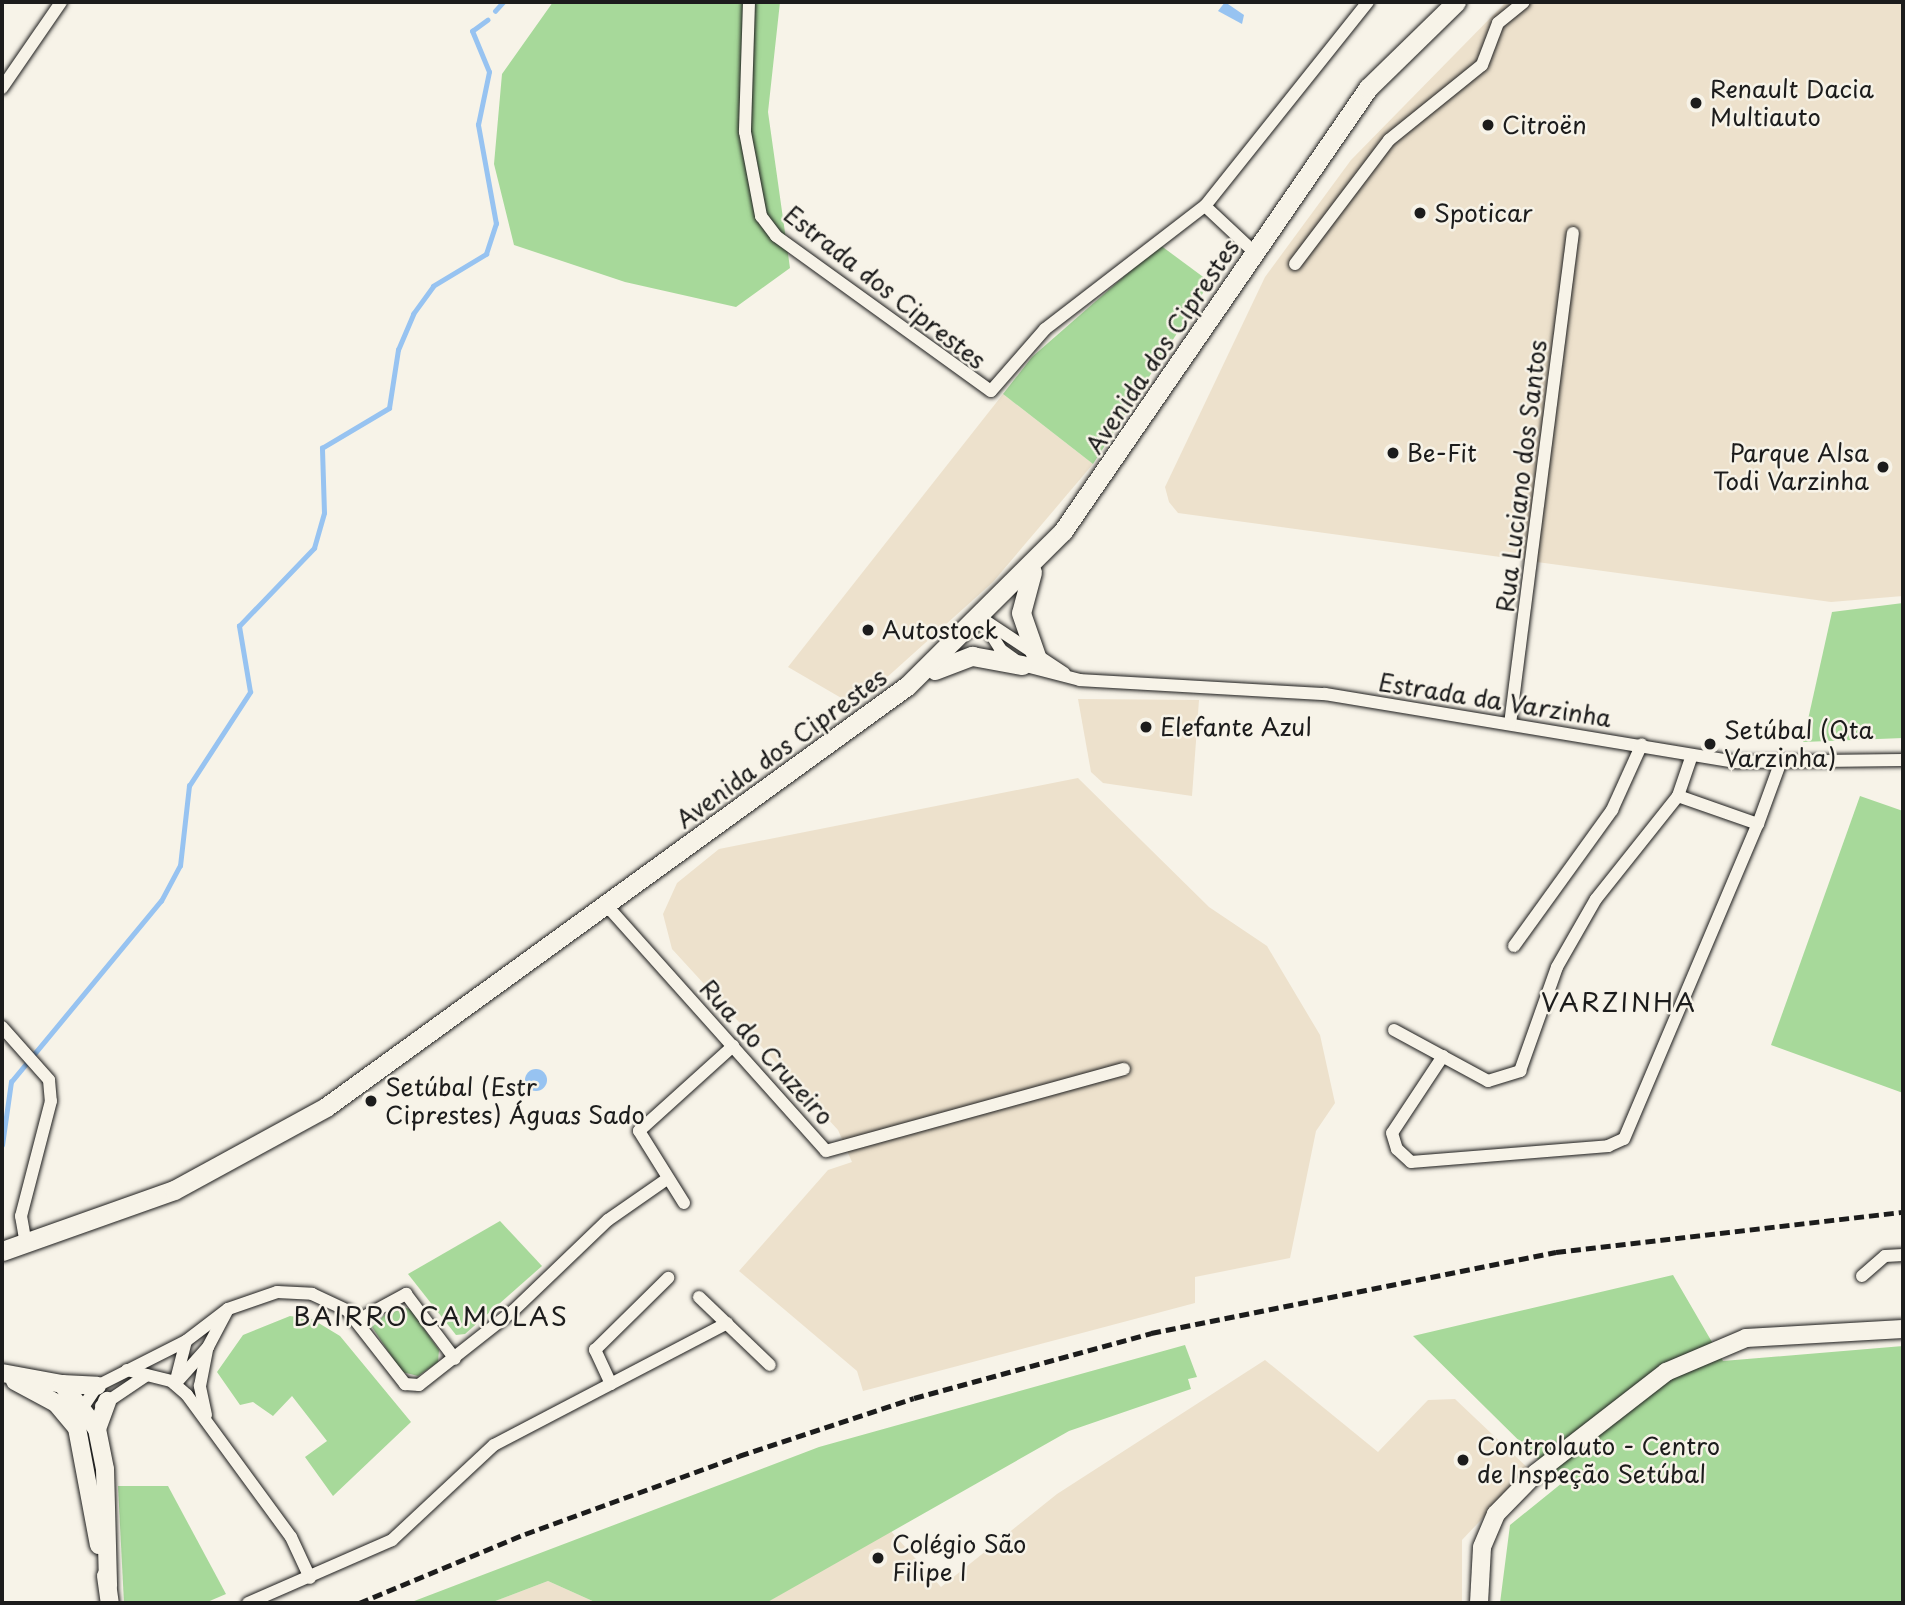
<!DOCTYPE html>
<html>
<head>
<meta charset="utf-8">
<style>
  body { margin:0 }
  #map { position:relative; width:1905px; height:1605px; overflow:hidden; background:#f7f3e8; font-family:"Playpen Sans",sans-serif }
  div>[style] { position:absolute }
  .built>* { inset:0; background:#ede1cc }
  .green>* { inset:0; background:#a7d99a }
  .water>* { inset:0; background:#97c3f1 }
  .round { border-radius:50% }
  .stream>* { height:4.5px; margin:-2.25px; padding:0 2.25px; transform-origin:2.25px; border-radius:2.25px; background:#97c3f1 }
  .roads { filter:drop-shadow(0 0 2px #1c1c1c) drop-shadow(0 0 2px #1c1c1c) }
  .street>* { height:12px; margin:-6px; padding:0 6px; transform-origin:6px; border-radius:6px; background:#f7f3e8 }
  .secondary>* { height:18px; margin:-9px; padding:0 9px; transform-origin:9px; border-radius:9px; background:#f7f3e8 }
  .primary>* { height:19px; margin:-9.5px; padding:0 9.5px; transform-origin:9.5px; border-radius:9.5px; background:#f7f3e8 }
  .rail>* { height:4.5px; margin-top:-2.25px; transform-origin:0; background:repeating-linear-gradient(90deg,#1c1c1c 0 10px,transparent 0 15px) }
  .dots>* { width:19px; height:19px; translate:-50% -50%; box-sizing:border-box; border:4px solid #f7f3e8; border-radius:50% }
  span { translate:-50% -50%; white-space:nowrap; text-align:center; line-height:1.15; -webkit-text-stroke:5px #f7f3e8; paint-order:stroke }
  .poi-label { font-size:24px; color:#1c1c1c }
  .left { translate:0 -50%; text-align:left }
  .right { translate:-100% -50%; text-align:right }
  .street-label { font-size:24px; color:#1c1c1c }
  .neighbourhood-label { font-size:26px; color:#1c1c1c; letter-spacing:2px }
  .frame { position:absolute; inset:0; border:4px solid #1c1c1c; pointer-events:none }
</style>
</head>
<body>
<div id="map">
  <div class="built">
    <i style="clip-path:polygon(1506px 2px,1903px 2px,1903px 596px,1831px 602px,1178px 513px,1169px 502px,1165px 487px,1265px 277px,1351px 160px)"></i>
    <i style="clip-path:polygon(1003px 394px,1093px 464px,993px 582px,855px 706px,788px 667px)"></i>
    <i style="clip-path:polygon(1078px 699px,1199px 700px,1192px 796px,1103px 783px,1091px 772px)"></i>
    <i style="clip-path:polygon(1078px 778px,1209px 907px,1267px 946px,1320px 1035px,1335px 1103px,1316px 1131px,1290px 1258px,1195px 1277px,1195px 1303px,863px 1391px,857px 1371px,739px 1271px,828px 1170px,852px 1162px,838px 1130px,672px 949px,663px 914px,677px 883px,719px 849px)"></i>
    <i style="clip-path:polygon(1265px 1360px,1378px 1452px,1428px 1400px,1455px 1399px,1529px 1469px,1462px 1540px,1462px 1603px,766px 1603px,889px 1529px,941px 1587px,1057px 1494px)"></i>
    <i style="clip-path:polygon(548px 1581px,597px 1603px,490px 1603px)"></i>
  </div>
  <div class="green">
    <i style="clip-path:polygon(553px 2px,780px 2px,768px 112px,790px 268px,736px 307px,625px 282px,514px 245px,494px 164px,502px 74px)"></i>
    <i style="clip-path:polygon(1160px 245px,1210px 282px,1093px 464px,1003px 394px,1032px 357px)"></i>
    <i style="clip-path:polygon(1903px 603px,1903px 738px,1803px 742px,1832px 612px)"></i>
    <i style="clip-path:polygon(1860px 796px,1903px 811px,1903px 1093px,1771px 1045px)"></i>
    <i style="clip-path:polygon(500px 1221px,542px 1266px,465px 1334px,456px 1335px,408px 1274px)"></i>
    <i style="clip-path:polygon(1673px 1275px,1723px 1361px,1903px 1346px,1903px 1603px,1500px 1603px,1510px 1525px,1562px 1483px,1413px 1336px)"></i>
    <i style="clip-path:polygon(395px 1305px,410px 1309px,439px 1350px,438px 1362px,418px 1376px,402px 1372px,372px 1327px)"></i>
    <i style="clip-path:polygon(290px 1316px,312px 1319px,340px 1336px,411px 1422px,333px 1496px,305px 1457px,327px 1441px,292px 1396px,273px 1416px,253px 1402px,240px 1405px,217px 1372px,243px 1335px)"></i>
    <i style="clip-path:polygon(1185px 1345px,1197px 1377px,1188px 1379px,1191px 1389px,1069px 1431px,766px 1603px,597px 1603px,548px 1581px,490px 1603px,409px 1603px,819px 1447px)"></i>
    <i style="clip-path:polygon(118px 1486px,168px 1486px,226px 1594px,205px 1603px,124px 1603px)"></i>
  </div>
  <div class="water">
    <i style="clip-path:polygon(1225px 2px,1244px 15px,1242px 24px,1218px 11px)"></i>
    <i class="round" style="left:525px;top:1069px;width:22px;height:22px"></i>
  </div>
  <div class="stream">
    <i style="left:495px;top:11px;width:12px;rotate:-48deg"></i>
    <i style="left:2px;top:1145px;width:64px;rotate:-81.9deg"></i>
    <i style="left:11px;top:1082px;width:235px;rotate:-50.4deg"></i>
    <i style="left:161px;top:901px;width:40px;rotate:-62deg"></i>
    <i style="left:180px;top:866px;width:81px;rotate:-83.6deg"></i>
    <i style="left:189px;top:786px;width:112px;rotate:-57deg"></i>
    <i style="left:250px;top:692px;width:67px;rotate:-99.5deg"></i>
    <i style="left:239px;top:626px;width:108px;rotate:-46.1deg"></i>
    <i style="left:314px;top:548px;width:36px;rotate:-74deg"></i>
    <i style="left:324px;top:513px;width:65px;rotate:-91.8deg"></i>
    <i style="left:322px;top:448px;width:78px;rotate:-30.8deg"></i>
    <i style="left:389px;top:408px;width:59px;rotate:-81.2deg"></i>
    <i style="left:398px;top:350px;width:39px;rotate:-67deg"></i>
    <i style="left:413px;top:314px;width:34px;rotate:-54deg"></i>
    <i style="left:433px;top:286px;width:62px;rotate:-31.1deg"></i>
    <i style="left:486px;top:254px;width:32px;rotate:-72deg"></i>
    <i style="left:496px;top:224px;width:101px;rotate:-100.3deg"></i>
    <i style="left:478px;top:125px;width:54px;rotate:-78.3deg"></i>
    <i style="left:489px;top:72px;width:44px;rotate:-112.5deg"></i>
    <i style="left:472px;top:31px;width:19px;rotate:-36deg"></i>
  </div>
  <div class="roads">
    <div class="street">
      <i style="left:749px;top:2px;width:130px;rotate:91.8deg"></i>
      <i style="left:745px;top:132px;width:86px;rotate:79.2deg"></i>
      <i style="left:761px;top:216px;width:25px;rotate:53deg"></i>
      <i style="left:776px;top:236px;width:265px;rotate:35.8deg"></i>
      <i style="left:991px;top:391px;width:82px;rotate:-48.9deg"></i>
      <i style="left:1045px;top:329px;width:202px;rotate:-37.6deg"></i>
      <i style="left:1205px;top:206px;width:261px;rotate:-51.4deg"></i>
      <i style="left:2px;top:88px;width:104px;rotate:-55.5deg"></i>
      <i style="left:1205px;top:206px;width:69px;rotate:43.2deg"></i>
      <i style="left:1295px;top:264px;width:156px;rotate:-52.8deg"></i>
      <i style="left:1389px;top:140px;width:119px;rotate:-38.9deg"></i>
      <i style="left:1482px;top:65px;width:45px;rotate:-69.1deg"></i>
      <i style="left:1498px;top:23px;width:33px;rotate:-39deg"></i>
      <i style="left:981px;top:618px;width:36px;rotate:58deg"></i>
      <i style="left:1000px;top:649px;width:27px;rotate:36deg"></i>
      <i style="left:1022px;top:665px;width:60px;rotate:14.5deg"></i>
      <i style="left:1080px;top:680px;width:245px;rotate:3.3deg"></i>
      <i style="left:1325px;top:694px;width:418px;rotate:9.4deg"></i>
      <i style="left:1737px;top:762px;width:166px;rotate:-0.7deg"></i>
      <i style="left:981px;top:618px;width:100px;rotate:33.5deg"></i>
      <i style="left:1510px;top:724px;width:495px;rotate:-82.7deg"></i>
      <i style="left:1692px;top:755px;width:43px;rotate:108.9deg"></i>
      <i style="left:1678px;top:796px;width:85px;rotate:19.3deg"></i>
      <i style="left:1758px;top:824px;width:64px;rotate:-69.9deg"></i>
      <i style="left:608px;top:907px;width:327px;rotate:48.2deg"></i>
      <i style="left:826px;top:1151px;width:309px;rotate:-15.4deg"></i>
      <i style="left:1514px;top:946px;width:168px;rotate:-54.2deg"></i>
      <i style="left:1612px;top:810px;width:72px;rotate:-65.6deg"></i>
      <i style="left:2px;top:1027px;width:71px;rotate:48.4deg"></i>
      <i style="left:49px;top:1080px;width:21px;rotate:85deg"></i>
      <i style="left:51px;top:1101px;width:119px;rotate:104.6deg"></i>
      <i style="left:21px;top:1216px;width:28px;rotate:80deg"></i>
      <i style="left:1394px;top:1030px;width:107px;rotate:28.5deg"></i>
      <i style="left:1488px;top:1081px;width:34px;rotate:-17deg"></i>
      <i style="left:1520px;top:1071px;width:110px;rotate:-70.4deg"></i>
      <i style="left:1557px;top:967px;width:78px;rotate:-60.2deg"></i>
      <i style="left:1596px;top:899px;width:132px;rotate:-51.5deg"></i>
      <i style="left:1443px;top:1056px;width:92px;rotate:123.5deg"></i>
      <i style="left:1392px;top:1133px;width:17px;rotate:73deg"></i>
      <i style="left:1397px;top:1149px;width:19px;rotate:43deg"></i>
      <i style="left:1411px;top:1162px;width:198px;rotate:-4.6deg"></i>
      <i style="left:1608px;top:1146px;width:17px;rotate:-24deg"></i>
      <i style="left:1624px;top:1139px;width:342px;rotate:-67deg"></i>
      <i style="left:684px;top:1203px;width:85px;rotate:-122deg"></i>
      <i style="left:639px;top:1131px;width:127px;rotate:-42.1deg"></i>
      <i style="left:1862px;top:1276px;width:30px;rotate:-41deg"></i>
      <i style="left:1885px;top:1256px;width:18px;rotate:-3deg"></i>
      <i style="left:699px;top:1297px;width:98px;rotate:43.8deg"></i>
      <i style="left:358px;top:1320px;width:55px;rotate:-28.4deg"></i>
      <i style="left:406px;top:1294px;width:81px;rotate:53deg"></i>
      <i style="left:127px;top:1370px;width:45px;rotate:14deg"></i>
      <i style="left:171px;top:1381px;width:21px;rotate:41deg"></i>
      <i style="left:187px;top:1395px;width:176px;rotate:53.8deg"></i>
      <i style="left:291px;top:1537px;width:45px;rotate:65.1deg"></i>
      <i style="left:175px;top:1384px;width:50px;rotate:-48.3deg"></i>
      <i style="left:208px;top:1347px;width:43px;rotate:-62.2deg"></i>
      <i style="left:175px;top:1384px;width:44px;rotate:-75.7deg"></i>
      <i style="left:611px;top:1384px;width:38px;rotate:-115deg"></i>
      <i style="left:595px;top:1350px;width:103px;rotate:-44.6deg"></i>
      <i style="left:101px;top:1406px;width:55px;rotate:-34deg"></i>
      <i style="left:79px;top:1413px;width:32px;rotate:-56deg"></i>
      <i style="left:97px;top:1386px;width:100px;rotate:-26.8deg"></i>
      <i style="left:186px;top:1341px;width:53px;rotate:-37.3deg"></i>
      <i style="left:228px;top:1309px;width:52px;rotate:-19.1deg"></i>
      <i style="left:277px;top:1292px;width:35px;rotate:3deg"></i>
      <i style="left:312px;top:1294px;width:40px;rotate:25deg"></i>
      <i style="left:348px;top:1311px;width:93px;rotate:52deg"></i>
      <i style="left:405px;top:1384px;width:14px;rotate:4deg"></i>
      <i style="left:419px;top:1385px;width:120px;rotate:-38.2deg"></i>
      <i style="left:513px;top:1311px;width:132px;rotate:-43.8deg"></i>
      <i style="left:608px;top:1220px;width:72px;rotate:-34.8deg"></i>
      <i style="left:206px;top:1415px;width:30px;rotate:-102deg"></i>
      <i style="left:200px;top:1386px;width:37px;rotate:-79deg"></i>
      <i style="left:248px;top:1603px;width:157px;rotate:-23.6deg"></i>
      <i style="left:392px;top:1540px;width:139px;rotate:-43deg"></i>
      <i style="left:494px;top:1445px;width:263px;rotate:-27.6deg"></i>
    </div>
    <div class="secondary">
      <i style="left:2px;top:1373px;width:61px;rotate:10.4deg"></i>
      <i style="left:62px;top:1384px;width:57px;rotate:52.1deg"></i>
      <i style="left:97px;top:1429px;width:41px;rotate:78.7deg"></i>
      <i style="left:105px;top:1469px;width:117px;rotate:88.5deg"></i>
      <i style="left:15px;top:1381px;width:47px;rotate:28.2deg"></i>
      <i style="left:56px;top:1403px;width:33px;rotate:50deg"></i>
      <i style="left:77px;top:1428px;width:119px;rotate:79.4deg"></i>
      <i style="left:62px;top:1384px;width:35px;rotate:3deg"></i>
      <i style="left:97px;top:1429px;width:30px;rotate:-70deg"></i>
      <i style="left:106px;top:1576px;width:27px;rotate:82deg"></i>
      <i style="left:1479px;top:1603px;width:56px;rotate:-86.9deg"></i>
      <i style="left:1482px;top:1547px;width:36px;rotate:-67deg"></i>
      <i style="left:1496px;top:1514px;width:57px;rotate:-45.7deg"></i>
      <i style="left:1536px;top:1473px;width:165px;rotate:-37.8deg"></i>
      <i style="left:1666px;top:1372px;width:87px;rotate:-23deg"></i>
      <i style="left:1746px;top:1338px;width:157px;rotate:-3.3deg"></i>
    </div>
    <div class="primary">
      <i style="left:1032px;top:572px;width:42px;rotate:105deg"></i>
      <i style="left:1021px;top:613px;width:46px;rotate:70.8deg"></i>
      <i style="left:935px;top:670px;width:40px;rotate:-21deg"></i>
      <i style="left:972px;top:656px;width:51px;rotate:10.2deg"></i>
      <i style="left:2px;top:1251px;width:182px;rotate:-19.5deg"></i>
      <i style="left:174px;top:1190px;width:173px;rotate:-28.6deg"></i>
      <i style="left:326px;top:1107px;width:717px;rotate:-35.93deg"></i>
      <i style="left:907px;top:686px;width:220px;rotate:-44.8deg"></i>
      <i style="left:1063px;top:531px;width:538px;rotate:-55.45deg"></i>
      <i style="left:1368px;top:88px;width:123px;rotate:-44.3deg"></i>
    </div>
  </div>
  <div class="rail">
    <i style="left:359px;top:1603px;width:180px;rotate:-22.6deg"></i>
    <i style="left:525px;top:1534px;width:228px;rotate:-20deg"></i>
    <i style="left:739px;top:1456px;width:184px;rotate:-18.3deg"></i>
    <i style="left:914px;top:1398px;width:246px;rotate:-15.3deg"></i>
    <i style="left:1151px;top:1333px;width:413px;rotate:-11.3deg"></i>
    <i style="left:1556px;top:1252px;width:349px;rotate:-6.6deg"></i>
  </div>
  <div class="dots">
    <i style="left:1696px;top:103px;background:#1c1c1c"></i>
    <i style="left:1488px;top:125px;background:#1c1c1c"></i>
    <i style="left:1420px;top:213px;background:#1c1c1c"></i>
    <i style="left:1393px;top:453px;background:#1c1c1c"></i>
    <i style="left:1883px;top:467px;background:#1c1c1c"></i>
    <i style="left:868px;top:630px;background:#1c1c1c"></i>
    <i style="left:1146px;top:727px;background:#1c1c1c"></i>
    <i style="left:1710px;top:744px;background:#1c1c1c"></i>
    <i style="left:371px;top:1101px;background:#1c1c1c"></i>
    <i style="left:1463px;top:1460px;background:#1c1c1c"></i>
    <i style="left:878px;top:1558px;background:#1c1c1c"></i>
  </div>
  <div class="poi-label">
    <span class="left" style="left:1710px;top:103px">Renault Dacia<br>Multiauto</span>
    <span class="left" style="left:1502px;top:125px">Citroën</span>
    <span class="left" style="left:1434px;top:213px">Spoticar</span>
    <span class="left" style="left:1407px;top:453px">Be-Fit</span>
    <span class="right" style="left:1869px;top:467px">Parque Alsa<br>Todi Varzinha</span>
    <span class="left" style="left:882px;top:630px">Autostock</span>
    <span class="left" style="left:1160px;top:727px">Elefante Azul</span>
    <span class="left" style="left:1724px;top:744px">Setúbal (Qta<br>Varzinha)</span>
    <span class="left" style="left:385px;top:1101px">Setúbal (Estr<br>Ciprestes) Águas Sado</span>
    <span class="left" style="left:1477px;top:1460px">Controlauto - Centro<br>de Inspeção Setúbal</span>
    <span class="left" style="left:892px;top:1558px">Colégio São<br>Filipe I</span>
  </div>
  <div class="street-label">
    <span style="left:885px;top:287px;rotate:38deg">Estrada dos Ciprestes</span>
    <span style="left:1162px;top:346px;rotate:-56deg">Avenida dos Ciprestes</span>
    <span style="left:1521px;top:476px;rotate:-83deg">Rua Luciano dos Santos</span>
    <span style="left:1495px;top:700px;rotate:9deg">Estrada da Varzinha</span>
    <span style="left:781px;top:748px;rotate:-36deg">Avenida dos Ciprestes</span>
    <span style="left:767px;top:1052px;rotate:48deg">Rua do Cruzeiro</span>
  </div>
  <div class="neighbourhood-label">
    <span style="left:1619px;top:1002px">VARZINHA</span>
    <span style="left:431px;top:1316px">BAIRRO CAMOLAS</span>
  </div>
  <div class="frame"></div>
</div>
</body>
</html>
